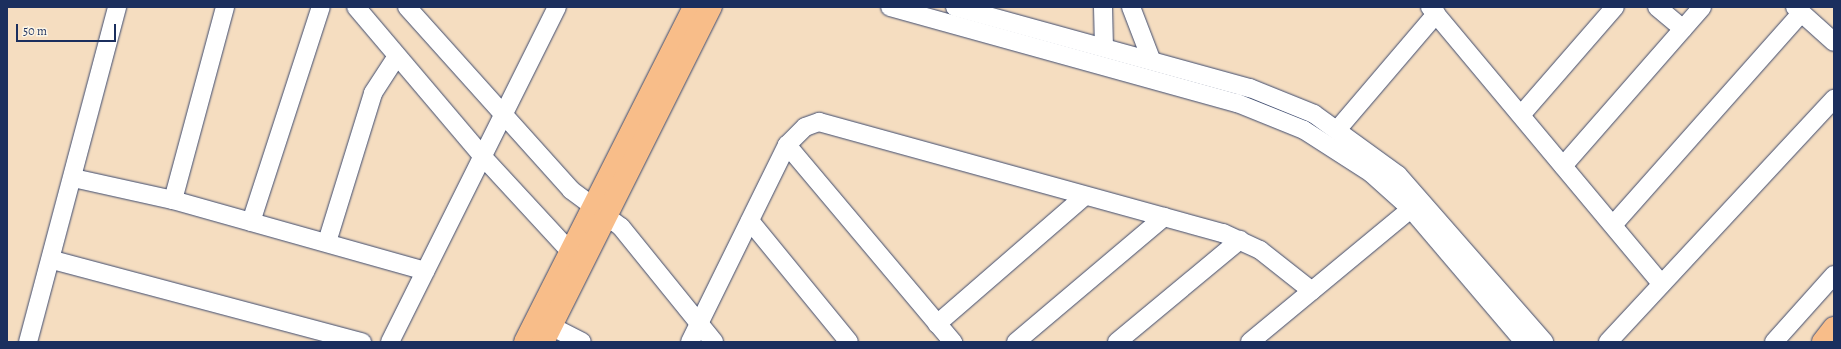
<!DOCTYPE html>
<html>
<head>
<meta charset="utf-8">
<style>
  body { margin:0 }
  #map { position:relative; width:1841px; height:349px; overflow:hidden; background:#f5ddc0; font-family:Alegreya,serif }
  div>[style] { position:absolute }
  .roads { filter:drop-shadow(0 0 1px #3c496d) drop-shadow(0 0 1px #3c496d) }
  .minor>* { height:18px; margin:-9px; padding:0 9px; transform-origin:9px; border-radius:9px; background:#fff }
  .major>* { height:22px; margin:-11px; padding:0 11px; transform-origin:11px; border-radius:11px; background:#f8bd89 }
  span { translate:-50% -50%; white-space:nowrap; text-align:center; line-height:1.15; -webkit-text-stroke:3px #fcf5e5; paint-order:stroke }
  .frame { position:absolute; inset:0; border:8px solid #1b2f5e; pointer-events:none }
  .scale { position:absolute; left:16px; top:24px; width:100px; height:18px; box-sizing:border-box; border:2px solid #1b2f5e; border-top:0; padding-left:5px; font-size:12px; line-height:14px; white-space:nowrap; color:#1b2f5e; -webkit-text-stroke:3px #fcf5e5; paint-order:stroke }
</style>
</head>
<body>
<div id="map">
  <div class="roads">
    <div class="minor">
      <i style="left:356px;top:7px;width:197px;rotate:49.7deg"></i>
      <i style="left:483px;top:157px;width:142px;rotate:47.3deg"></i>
      <i style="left:407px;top:7px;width:246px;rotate:48.1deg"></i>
      <i style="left:571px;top:190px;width:62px;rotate:36.5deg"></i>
      <i style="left:621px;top:227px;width:148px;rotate:51deg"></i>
      <i style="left:890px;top:7px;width:360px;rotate:15.5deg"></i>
      <i style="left:1237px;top:103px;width:72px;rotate:21.9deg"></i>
      <i style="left:1304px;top:130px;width:80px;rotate:32.7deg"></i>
      <i style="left:1371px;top:173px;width:54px;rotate:42deg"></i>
      <i style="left:1411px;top:209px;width:175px;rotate:49.6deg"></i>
      <i style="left:955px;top:7px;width:306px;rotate:15.4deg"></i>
      <i style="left:1250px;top:88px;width:69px;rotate:22.1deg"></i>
      <i style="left:1314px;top:114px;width:104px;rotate:36deg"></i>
      <i style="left:1398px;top:175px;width:222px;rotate:48.8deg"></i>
      <i style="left:1103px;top:7px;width:40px;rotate:88.6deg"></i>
      <i style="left:1131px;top:7px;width:56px;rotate:69deg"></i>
      <i style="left:1430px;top:7px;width:361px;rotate:50.1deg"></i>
      <i style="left:1657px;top:7px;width:34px;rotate:40deg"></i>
      <i style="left:1795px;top:7px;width:52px;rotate:41.9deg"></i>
      <i style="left:1521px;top:115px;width:143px;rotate:-49deg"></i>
      <i style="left:1337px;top:130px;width:153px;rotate:-49.5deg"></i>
      <i style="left:787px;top:145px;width:258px;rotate:49.9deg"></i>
      <i style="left:1563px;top:166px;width:211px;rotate:-48.8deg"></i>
      <i style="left:73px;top:178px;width:102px;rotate:12.4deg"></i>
      <i style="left:173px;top:200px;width:262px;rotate:15.7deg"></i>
      <i style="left:173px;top:200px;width:200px;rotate:-74.9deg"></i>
      <i style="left:750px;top:221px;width:156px;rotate:50.7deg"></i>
      <i style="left:251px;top:222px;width:226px;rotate:-72deg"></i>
      <i style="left:1613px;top:225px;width:283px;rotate:-48.4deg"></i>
      <i style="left:327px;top:242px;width:156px;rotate:-72.8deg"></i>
      <i style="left:373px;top:93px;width:44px;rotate:-57deg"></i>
      <i style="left:53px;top:260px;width:320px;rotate:14.9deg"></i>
      <i style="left:539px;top:320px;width:48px;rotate:27.1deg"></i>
      <i style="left:937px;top:324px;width:196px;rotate:-40.9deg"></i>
      <i style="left:28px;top:342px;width:347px;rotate:-75.1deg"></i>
      <i style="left:390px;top:342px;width:374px;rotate:-63.5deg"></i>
      <i style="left:690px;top:342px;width:220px;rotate:-63.8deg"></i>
      <i style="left:787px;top:145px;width:25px;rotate:-45deg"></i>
      <i style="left:805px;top:127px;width:15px;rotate:-20deg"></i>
      <i style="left:819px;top:122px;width:419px;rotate:15.4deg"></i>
      <i style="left:1223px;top:233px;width:41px;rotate:24.7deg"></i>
      <i style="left:1260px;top:250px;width:66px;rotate:38.3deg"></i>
      <i style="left:1016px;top:342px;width:194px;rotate:-40.2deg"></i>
      <i style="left:1117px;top:342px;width:160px;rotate:-39.7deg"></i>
      <i style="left:1250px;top:342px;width:219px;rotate:-39.6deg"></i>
      <i style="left:1608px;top:342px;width:332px;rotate:-47.1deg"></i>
      <i style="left:1774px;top:342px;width:90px;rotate:-48.2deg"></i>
    </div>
    <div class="major">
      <i style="left:525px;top:342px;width:375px;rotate:-63.2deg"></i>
      <i style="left:543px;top:342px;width:375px;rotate:-63.4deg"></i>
      <i style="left:1823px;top:342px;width:18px;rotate:-52deg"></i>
    </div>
  </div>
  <div class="frame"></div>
  <div class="scale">50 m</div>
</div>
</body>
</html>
